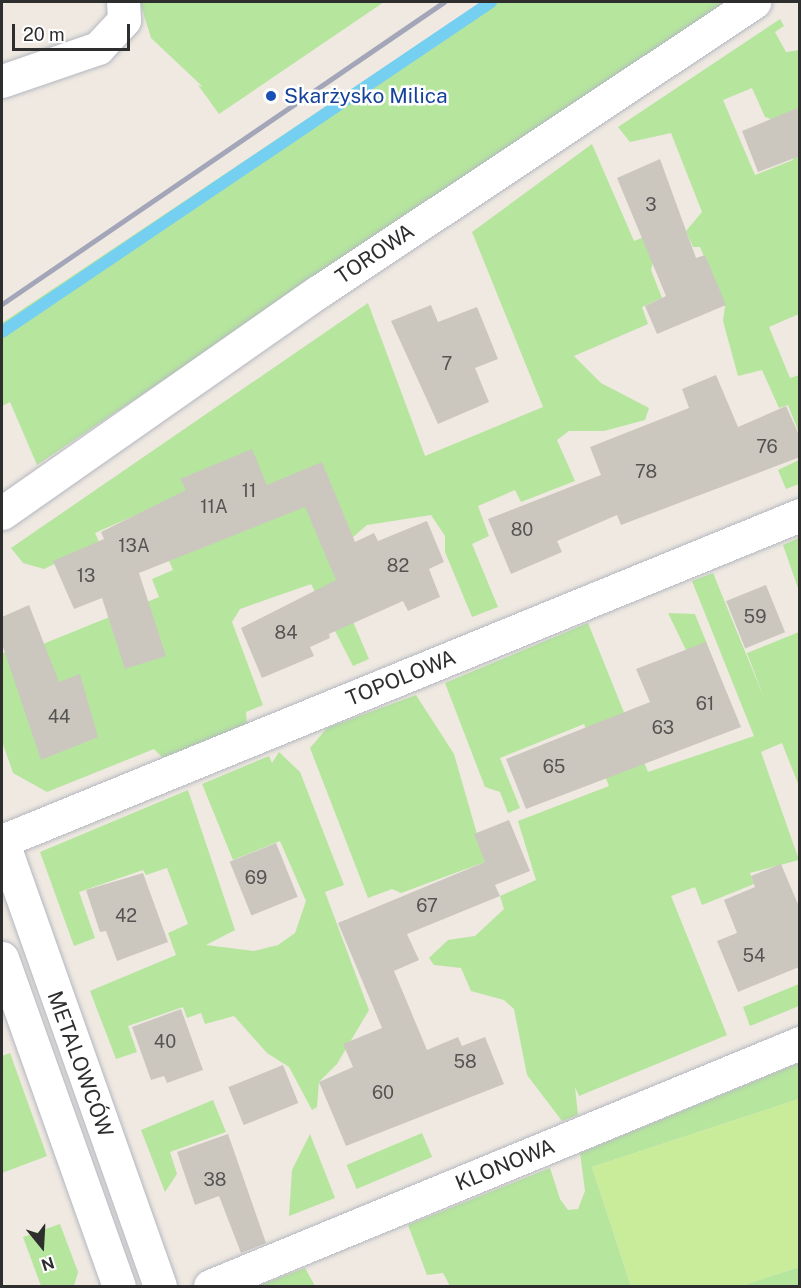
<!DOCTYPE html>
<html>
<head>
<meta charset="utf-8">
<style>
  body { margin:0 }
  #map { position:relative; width:801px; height:1288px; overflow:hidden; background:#efe9e1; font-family:"Public Sans",sans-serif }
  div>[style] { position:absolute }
  .green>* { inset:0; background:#b6e59e; transform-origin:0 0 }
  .pitch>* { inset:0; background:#c9ec9a }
  .stream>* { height:12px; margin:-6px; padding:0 6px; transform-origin:6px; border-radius:6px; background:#75cff0 }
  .building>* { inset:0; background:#cbc7bf; transform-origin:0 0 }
  .roads { filter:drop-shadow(0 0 2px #b4b7c1) drop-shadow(0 0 2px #b4b7c1) }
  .minor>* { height:33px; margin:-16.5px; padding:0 16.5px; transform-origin:16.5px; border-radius:16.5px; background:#fff }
  .tertiary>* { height:33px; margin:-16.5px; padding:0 16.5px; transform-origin:16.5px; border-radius:16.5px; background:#fff }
  .rail>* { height:4.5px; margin:-2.25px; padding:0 2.25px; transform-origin:2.25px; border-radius:2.25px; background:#a3a6b8 }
  .dots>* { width:16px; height:16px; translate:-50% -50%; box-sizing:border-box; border:3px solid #fff; border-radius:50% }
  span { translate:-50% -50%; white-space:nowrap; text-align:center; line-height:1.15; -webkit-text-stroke:5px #fff; paint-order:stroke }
  .number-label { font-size:18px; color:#555452 }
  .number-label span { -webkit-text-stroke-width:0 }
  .transit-label { font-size:21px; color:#164399 }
  .left { translate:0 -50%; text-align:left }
  .street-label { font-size:21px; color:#2e2e2e }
  .frame { position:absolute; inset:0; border:3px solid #2e2e2e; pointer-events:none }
  .north { position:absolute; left:12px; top:1216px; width:60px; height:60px; -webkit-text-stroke:4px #fff; paint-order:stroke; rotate:162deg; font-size:16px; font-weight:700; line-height:24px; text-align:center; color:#2e2e2e }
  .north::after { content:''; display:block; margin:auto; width:21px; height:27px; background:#2e2e2e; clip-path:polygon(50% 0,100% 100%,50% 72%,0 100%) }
  .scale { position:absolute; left:12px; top:24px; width:118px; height:27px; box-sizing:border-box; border:3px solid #2e2e2e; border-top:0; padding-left:8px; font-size:18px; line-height:21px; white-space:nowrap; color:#2e2e2e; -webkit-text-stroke:4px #fff; paint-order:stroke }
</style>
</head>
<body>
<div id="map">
  <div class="green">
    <i style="clip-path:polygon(140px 2px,384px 2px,219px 114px,198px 85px,203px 87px,151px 38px)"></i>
    <i style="clip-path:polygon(482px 2px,726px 2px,37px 465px,10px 402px,2px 406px,2px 323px)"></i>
    <i style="clip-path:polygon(evenodd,780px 19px,784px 26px,775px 32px,786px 52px,800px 50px,799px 314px,769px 327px,790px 378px,799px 375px,799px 433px,788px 405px,779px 408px,762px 370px,738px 376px,723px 321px,725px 306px,700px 247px,693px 247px,686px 231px,702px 212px,671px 133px,630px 142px,618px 127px,780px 19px,752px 88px,765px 117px,783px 123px,793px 160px,755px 175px,723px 100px,752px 88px)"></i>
    <i style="clip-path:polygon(592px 144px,634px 241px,661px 230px,651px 270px,662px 298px,642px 307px,648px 324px,574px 356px,601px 383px,649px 408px,645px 420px,604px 431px,569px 431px,557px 440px,575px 481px,521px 502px,515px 490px,478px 506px,489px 536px,472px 544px,498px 607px,472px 617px,445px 552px,445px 536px,431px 515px,367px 525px,346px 543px,348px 610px,369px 659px,353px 666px,311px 584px,240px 609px,232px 622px,263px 705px,246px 712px,247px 724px,163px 758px,154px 749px,47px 792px,13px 773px,2px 741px,2px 653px,38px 646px,159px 597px,152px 579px,173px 570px,147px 510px,95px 533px,99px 542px,44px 569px,23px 563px,11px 548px,368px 303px,425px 456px,543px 407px,472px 232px)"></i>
    <i style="clip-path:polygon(799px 460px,799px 484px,786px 489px,778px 470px)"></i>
    <i style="clip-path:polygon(799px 538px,799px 591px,783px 545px)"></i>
    <i style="clip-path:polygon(713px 573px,764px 698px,747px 653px,799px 632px,799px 786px,782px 743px,761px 752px,799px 860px,750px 873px,754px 884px,702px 905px,695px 887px,671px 896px,727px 1035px,579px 1096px,575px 1087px,578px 1115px,562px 1121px,527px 1075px,514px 1009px,504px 1000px,471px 991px,461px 968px,434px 965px,429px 958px,448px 940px,475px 936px,504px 909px,500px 896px,536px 880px,518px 821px,609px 786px,584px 724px,500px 758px,520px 808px,508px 813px,500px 792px,485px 787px,445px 683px,588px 623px,648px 772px,754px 736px,692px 581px)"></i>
    <i style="clip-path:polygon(668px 613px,695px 614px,719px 674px,701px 681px)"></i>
    <i style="clip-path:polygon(416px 695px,454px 754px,485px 862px,401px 893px,392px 889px,368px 898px,310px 748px,327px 728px)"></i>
    <i style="clip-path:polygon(279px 752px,300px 772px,344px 885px,325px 892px,369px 1010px,337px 1064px,319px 1082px,317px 1107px,312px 1110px,289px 1067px,267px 1053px,234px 1016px,205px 1024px,201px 1013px,187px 1018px,183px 1007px,128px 1026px,137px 1052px,116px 1059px,90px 991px,176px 955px,168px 933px,188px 924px,167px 868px,146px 875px,143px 870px,79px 892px,95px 938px,74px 946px,40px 852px,188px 790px,235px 930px,206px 945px,254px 951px,278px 945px,295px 933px,306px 901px,280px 841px,233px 860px,202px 784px,269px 756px,272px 763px)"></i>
    <i style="clip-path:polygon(799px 984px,799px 1006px,750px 1026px,743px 1007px)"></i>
    <i style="clip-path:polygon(10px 1053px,47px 1156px,2px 1173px,2px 1056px)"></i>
    <i style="clip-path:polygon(799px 1063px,799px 1099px,592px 1167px,631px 1286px,450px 1286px,443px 1273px,427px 1275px,408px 1225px,550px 1168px,560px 1199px,568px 1210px,578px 1209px,585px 1191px,580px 1153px)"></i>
    <i style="clip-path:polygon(213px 1100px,226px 1132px,170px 1152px,177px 1174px,165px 1192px,141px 1130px)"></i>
    <i style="left:422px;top:1133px;width:26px;height:82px;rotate:67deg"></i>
    <i style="clip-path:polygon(310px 1134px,335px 1198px,289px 1216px,292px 1170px)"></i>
    <i style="clip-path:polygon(60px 1224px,78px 1272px,74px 1286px,41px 1286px,23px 1237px)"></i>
    <i style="clip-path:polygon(799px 1267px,799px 1286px,741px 1286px)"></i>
    <i style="clip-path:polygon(305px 1268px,315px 1286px,258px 1286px)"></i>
  </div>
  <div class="pitch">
    <i style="clip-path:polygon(799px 1099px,799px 1267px,741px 1286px,631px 1286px,592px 1167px)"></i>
  </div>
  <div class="stream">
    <i style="left:2px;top:332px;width:590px;rotate:-34.01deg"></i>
  </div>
  <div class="building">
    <i style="clip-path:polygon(800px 107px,800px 156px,758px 172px,742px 131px)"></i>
    <i style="clip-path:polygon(660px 159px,696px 258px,705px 255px,726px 305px,657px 334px,645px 306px,666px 296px,617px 178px)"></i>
    <i style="clip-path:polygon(431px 305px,438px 322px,477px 307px,498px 359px,475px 368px,489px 402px,438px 424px,391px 321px)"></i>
    <i style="clip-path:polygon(716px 375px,738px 427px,786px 406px,800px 437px,800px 457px,621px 525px,617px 515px,557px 541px,562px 552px,511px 574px,488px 519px,601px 475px,590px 447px,689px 408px,682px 389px)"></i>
    <i style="clip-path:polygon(252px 449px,267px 485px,322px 462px,355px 542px,374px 533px,378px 541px,427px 521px,444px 562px,429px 569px,440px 597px,408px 611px,403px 601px,329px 634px,330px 638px,310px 647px,314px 656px,262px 678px,241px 628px,336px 580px,305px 507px,139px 573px,166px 656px,125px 669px,102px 598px,74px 609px,53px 561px,104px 539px,101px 532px,186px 490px,180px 479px)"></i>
    <i style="left:766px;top:585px;width:51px;height:43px;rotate:68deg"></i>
    <i style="clip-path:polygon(29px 605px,59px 682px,80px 674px,98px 737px,41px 760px,2px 644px,2px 617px)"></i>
    <i style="clip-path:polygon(706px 642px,741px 727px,526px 809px,506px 759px,650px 702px,636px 669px)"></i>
    <i style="clip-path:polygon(509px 820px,530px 871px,495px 885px,500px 896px,407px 934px,419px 960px,394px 971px,427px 1050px,458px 1037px,462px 1046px,485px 1037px,504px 1084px,346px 1146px,319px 1082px,353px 1067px,343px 1044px,382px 1028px,338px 923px,485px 862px,474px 834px)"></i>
    <i style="left:276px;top:843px;width:58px;height:50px;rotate:68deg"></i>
    <i style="clip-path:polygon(781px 864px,800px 909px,799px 967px,738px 992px,717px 941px,737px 933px,724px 900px,755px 887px,751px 876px)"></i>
    <i style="clip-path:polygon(143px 873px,168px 942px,117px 961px,106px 931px,100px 932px,86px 890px)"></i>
    <i style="clip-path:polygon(181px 1009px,203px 1070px,167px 1083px,164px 1076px,151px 1080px,132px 1027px)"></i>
    <i style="left:283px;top:1065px;width:41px;height:59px;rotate:68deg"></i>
    <i style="clip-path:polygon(228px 1134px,266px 1243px,241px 1253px,219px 1196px,195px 1205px,177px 1152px)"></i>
  </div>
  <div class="roads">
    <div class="minor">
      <i style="left:2px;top:81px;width:102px;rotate:-19deg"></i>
      <i style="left:98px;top:48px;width:38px;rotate:-47deg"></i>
      <i style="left:124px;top:20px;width:18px;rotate:-93deg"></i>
      <i style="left:2px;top:513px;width:386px;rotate:-35deg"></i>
      <i style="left:318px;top:292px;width:524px;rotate:-33.63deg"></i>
      <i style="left:2px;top:841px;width:862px;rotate:-22.22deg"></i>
      <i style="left:210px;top:1286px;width:638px;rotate:-22.39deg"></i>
    </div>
    <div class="tertiary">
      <i style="left:2px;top:840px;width:473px;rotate:70.5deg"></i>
      <i style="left:2px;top:958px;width:348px;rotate:70.4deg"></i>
    </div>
  </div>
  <div class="rail">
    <i style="left:2px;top:304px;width:535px;rotate:-34.34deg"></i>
  </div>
  <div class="dots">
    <i style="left:271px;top:96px;background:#1a4fb4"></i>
  </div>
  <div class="number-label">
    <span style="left:651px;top:205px">3</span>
    <span style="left:447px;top:364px">7</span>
    <span style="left:767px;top:447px">76</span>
    <span style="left:646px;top:472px">78</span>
    <span style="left:249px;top:491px">11</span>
    <span style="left:214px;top:507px">11A</span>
    <span style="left:522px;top:530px">80</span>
    <span style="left:134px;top:546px">13A</span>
    <span style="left:398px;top:566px">82</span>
    <span style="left:86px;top:576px">13</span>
    <span style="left:755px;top:617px">59</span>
    <span style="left:286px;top:633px">84</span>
    <span style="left:705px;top:704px">61</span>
    <span style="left:59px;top:717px">44</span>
    <span style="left:663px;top:728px">63</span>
    <span style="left:554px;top:767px">65</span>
    <span style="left:256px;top:878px">69</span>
    <span style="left:427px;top:906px">67</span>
    <span style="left:126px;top:916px">42</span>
    <span style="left:754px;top:956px">54</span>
    <span style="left:165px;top:1042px">40</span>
    <span style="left:465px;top:1062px">58</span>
    <span style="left:383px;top:1093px">60</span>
    <span style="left:215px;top:1180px">38</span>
  </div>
  <div class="transit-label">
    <span class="left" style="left:284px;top:96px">Skarżysko Milica</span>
  </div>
  <div class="street-label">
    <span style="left:375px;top:254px;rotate:-34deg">TOROWA</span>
    <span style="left:401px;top:678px;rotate:-22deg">TOPOLOWA</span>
    <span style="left:80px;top:1064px;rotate:70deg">METALOWCÓW</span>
    <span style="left:505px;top:1165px;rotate:-22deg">KLONOWA</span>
  </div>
  <div class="frame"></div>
  <div class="north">N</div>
  <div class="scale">20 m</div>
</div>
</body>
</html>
